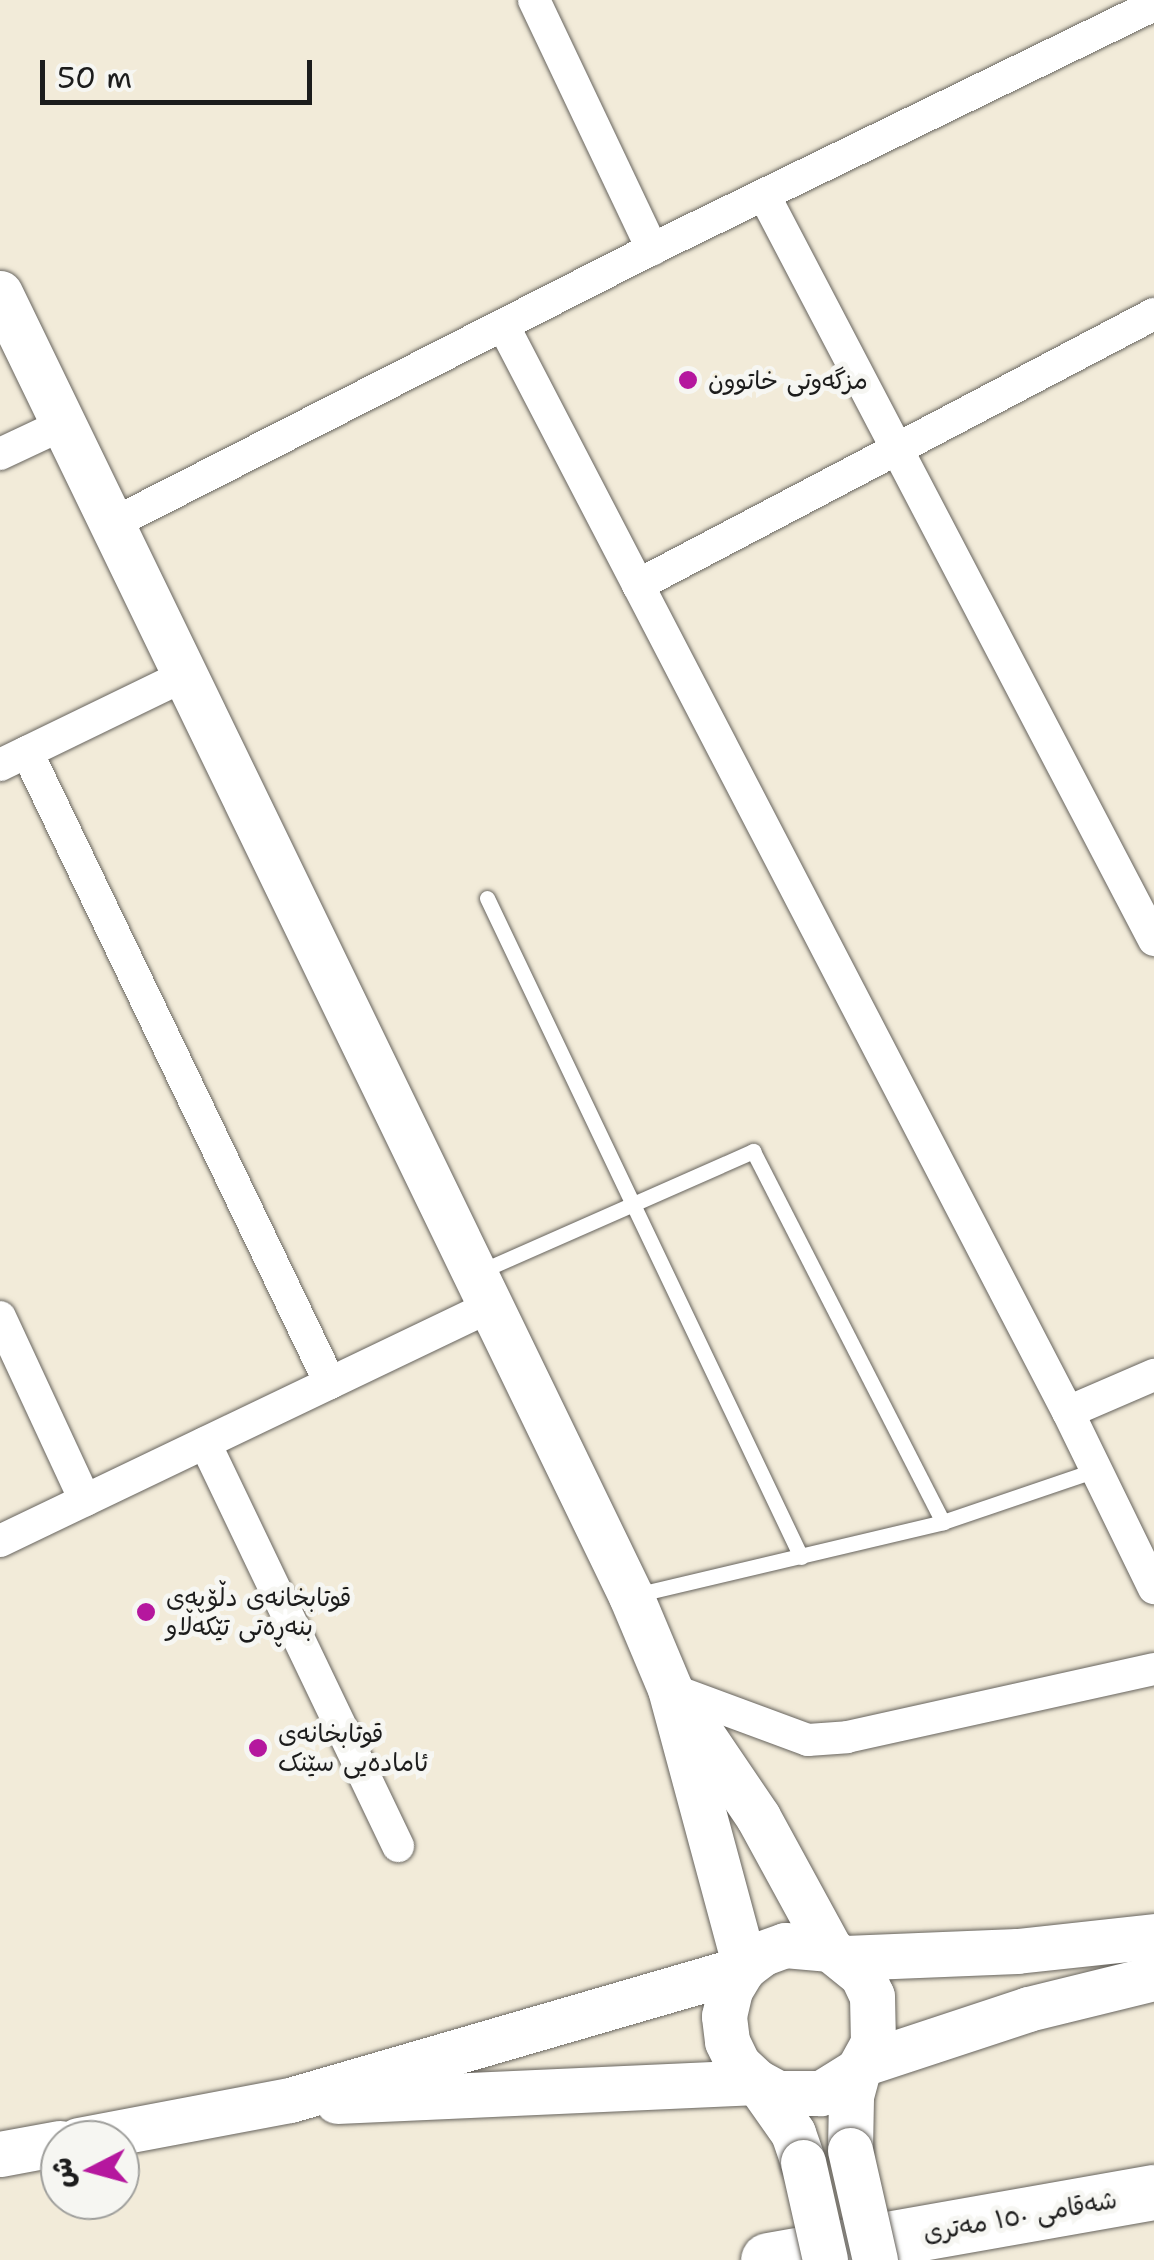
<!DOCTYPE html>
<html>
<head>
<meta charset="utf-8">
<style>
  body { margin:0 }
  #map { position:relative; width:1154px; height:2260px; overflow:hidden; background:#f2ebd9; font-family:"Shantell Sans","Playpen Sans Arabic",sans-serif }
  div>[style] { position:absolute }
  .roads { filter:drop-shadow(0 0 2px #67645e) drop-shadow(0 0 2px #67645e) }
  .lane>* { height:15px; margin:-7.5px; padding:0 7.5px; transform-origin:7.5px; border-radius:7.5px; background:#fff }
  .street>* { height:32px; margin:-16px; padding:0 16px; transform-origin:16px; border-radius:16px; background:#fff }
  .secondary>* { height:45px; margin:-22.5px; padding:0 22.5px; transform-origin:22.5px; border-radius:22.5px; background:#fff }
  .highway>* { height:55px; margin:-27.5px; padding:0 27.5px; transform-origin:27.5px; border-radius:27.5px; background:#fff }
  .bridges { filter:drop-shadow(0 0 2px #67645e) drop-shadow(0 0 2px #67645e) }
  .secondary-bridge>* { height:45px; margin:-22.5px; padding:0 22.5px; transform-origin:22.5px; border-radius:22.5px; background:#fff }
  .dots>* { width:28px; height:28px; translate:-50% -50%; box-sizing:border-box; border:5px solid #f6f6f2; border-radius:50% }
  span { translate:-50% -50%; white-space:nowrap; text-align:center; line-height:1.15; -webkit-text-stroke:10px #f6f6f2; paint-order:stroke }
  .poi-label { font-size:25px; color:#1c1c1c }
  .left { translate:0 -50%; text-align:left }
  .street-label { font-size:25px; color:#1c1c1c }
  .north { position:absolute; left:40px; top:2120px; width:100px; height:100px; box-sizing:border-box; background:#f6f6f2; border:2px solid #9f9f9c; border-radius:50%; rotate:264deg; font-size:28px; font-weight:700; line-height:40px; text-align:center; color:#1c1c1c }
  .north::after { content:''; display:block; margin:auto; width:35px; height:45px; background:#b5179e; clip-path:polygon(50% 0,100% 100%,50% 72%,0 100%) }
  .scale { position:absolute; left:40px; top:60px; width:272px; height:45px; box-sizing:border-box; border:5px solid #1c1c1c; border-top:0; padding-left:12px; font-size:30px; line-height:35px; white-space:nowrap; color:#1c1c1c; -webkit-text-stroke:8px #f6f6f2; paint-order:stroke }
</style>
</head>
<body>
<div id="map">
  <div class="roads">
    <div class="lane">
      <i style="left:487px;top:898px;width:730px;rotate:64.52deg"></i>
      <i style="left:479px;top:1272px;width:300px;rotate:-23.8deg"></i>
      <i style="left:753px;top:1151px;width:417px;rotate:62.9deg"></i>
      <i style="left:635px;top:1595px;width:317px;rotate:-13.3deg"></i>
      <i style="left:943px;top:1522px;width:162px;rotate:-18.8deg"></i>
    </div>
    <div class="street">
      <i style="left:534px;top:0;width:276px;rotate:64.6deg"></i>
      <i style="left:764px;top:195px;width:841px;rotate:62.37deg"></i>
      <i style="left:503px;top:325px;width:1225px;rotate:62.54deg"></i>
      <i style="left:1068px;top:1412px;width:196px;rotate:64deg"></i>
      <i style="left:0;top:454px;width:71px;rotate:-25.1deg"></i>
      <i style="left:112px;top:524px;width:606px;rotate:-26.99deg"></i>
      <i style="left:652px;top:249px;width:558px;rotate:-25.92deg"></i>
      <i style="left:638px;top:585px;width:583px;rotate:-27.71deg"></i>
      <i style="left:27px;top:752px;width:700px;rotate:64.35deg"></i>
      <i style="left:0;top:765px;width:206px;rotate:-25.9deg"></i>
      <i style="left:0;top:1317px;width:202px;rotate:65.1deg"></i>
      <i style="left:1068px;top:1412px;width:94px;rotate:-23.3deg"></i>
      <i style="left:205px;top:1443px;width:447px;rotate:64.4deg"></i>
      <i style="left:0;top:1541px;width:544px;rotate:-25.58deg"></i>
      <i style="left:670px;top:1689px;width:147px;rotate:20.3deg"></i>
      <i style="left:808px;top:1740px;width:39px;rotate:-4deg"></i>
      <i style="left:847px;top:1737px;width:314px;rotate:-12.5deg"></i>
    </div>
    <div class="secondary">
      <i style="left:0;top:293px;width:1448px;rotate:64.16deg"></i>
      <i style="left:631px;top:1596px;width:101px;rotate:67.2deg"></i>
      <i style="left:670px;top:1689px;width:288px;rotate:74.9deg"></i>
      <i style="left:689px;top:1715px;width:123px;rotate:55.9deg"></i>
      <i style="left:758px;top:1817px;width:150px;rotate:61.4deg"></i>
      <i style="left:830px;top:1949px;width:41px;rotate:39.1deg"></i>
      <i style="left:862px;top:1975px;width:23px;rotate:65deg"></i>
      <i style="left:872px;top:1996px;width:47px;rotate:88.8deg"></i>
      <i style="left:873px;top:2043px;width:31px;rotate:119deg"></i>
      <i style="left:858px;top:2070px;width:44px;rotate:148.1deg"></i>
      <i style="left:821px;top:2093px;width:43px;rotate:180deg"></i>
      <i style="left:778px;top:2093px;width:24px;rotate:-152deg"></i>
      <i style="left:757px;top:2082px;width:26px;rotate:-137deg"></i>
      <i style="left:738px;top:2064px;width:25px;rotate:-116deg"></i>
      <i style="left:727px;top:2041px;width:25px;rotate:-97deg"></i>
      <i style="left:724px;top:2016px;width:27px;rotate:-77deg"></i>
      <i style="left:730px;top:1990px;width:26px;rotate:-59deg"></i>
      <i style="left:743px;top:1968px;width:25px;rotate:-37deg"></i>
      <i style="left:763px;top:1953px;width:23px;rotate:-20deg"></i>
      <i style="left:785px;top:1945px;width:45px;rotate:5.1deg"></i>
      <i style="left:845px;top:1958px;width:172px;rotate:-2.3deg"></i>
      <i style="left:1017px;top:1951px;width:138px;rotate:-6.2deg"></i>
      <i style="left:862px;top:2064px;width:175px;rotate:-18.3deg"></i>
      <i style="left:1028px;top:2009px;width:130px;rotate:-13.8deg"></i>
      <i style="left:758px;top:2083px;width:61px;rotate:55deg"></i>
      <i style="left:793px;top:2133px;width:31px;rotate:71deg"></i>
      <i style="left:337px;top:2101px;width:420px;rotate:-2.6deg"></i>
      <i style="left:78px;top:2140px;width:216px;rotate:-10.7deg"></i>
      <i style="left:290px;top:2100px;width:472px;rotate:-16.2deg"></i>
      <i style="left:850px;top:2150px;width:54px;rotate:-88.9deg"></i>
      <i style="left:851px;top:2096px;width:27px;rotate:-75deg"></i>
      <i style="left:0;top:2154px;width:61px;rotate:-10.4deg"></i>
    </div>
    <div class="highway">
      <i style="left:768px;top:2260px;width:392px;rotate:-10deg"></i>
    </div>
  </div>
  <div class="bridges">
    <div class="secondary-bridge">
      <i style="left:850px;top:2150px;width:113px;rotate:77.2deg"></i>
      <i style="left:803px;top:2162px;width:100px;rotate:77.3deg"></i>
    </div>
  </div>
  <div class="dots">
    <i style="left:688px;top:380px;background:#b5179e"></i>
    <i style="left:146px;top:1612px;background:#b5179e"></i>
    <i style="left:258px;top:1748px;background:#b5179e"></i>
  </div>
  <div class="poi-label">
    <span class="left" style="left:708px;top:380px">مزگەوتی خاتوون</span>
    <span class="left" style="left:166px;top:1612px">قوتابخانەی دڵۆپەی<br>بنەڕەتی تێکەڵاو</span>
    <span class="left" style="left:278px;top:1748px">قوتابخانەی<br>ئامادەیی سێنک</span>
  </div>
  <div class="street-label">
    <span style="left:1020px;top:2216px;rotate:-10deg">شەقامی ١٥٠ مەتری</span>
  </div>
  <div class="north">ش</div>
  <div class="scale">50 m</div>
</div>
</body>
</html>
